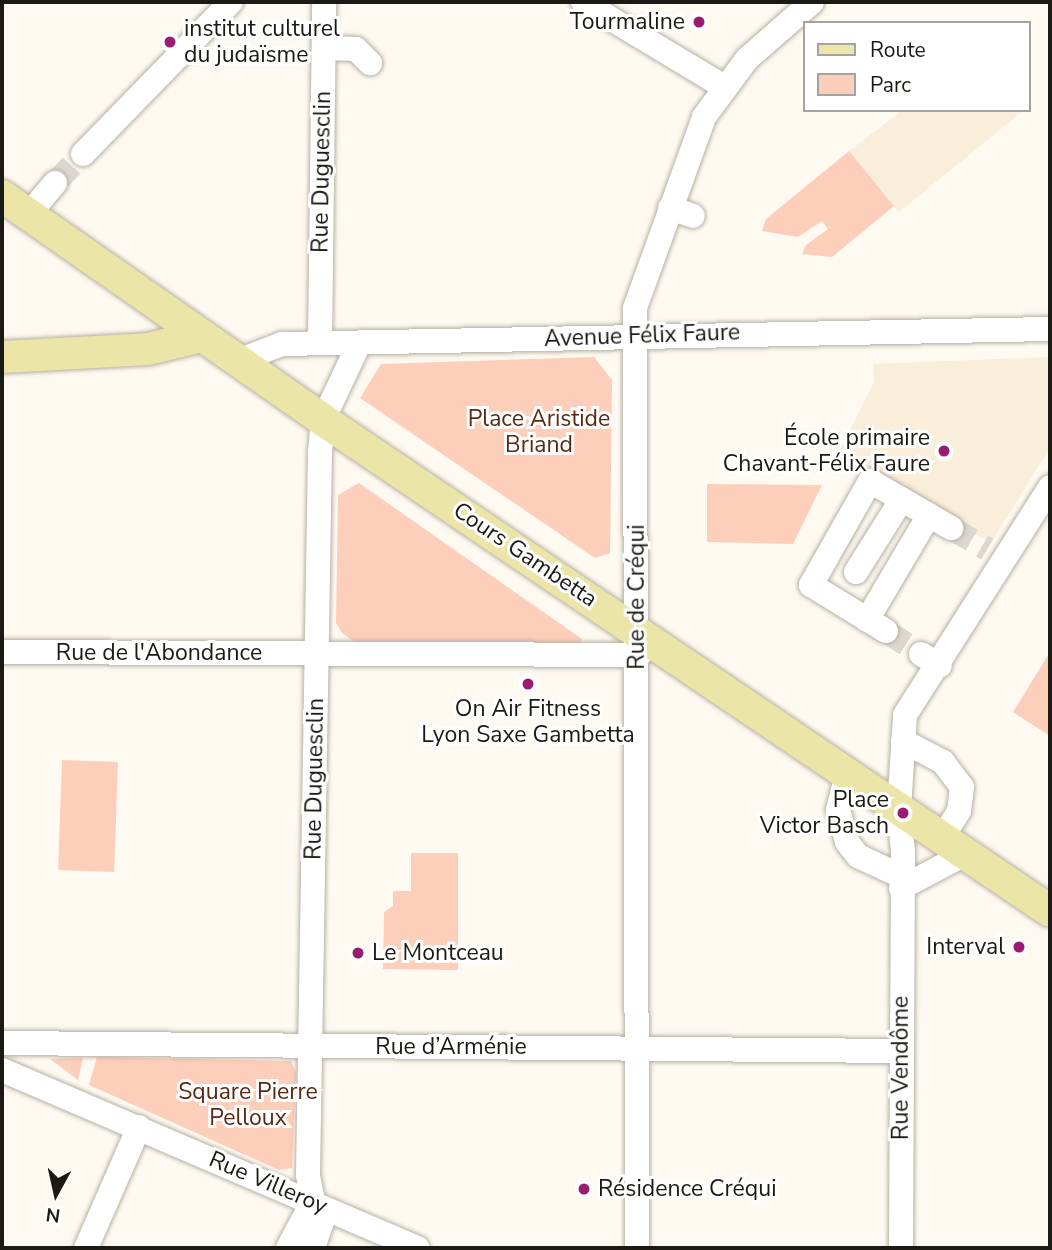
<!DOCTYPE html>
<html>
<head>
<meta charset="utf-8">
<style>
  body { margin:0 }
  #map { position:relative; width:1052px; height:1250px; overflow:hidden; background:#fefaf1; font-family:"Nunito Sans",sans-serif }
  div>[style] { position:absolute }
  .built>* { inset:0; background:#f9eed9 }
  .green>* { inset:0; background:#fdceba; transform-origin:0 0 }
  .minor-tunnel>* { height:24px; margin-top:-12px; transform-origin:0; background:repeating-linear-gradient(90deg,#dcd8d0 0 24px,transparent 0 36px) }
  .roads { filter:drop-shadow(0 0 2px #b7b0a3) drop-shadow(0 0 2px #b7b0a3) }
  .minor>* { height:24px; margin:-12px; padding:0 12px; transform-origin:12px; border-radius:12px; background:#fff }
  .major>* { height:32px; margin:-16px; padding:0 16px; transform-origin:16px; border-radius:16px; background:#ece5a8 }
  .dots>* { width:19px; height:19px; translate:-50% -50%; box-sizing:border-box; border:4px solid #fff; border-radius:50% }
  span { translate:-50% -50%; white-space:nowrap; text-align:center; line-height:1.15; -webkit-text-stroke:6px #fff; paint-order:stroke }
  .poi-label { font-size:23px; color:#1b1914 }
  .right { translate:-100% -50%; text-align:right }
  .left { translate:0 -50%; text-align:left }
  .street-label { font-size:23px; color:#1b1914 }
  .park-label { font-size:23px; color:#5a2913 }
  .frame { position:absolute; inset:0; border:4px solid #1b1914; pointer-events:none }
  .legend { position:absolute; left:803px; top:21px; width:228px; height:91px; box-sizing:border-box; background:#fff; border:2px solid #a4a3a1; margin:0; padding:9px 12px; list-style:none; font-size:21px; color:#1b1914 }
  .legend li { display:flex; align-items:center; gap:14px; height:35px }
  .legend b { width:35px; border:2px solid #a4a3a1 }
  .north { position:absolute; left:21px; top:1159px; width:70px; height:70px; -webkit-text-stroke:5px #fff; paint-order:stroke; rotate:188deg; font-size:19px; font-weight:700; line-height:28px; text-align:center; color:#1b1914 }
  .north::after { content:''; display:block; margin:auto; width:24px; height:32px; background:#1b1914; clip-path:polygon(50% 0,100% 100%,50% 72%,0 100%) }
</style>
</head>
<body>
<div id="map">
  <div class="built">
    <i style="clip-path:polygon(903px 110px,942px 111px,1024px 110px,899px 212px,849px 151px)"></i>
    <i style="clip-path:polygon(1050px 357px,1050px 448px,991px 543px,838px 454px,874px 382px,873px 364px)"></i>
  </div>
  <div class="green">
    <i style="clip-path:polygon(849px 151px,894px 206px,832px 257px,802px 254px,806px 245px,828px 229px,822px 221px,798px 237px,762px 231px,766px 219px)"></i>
    <i style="clip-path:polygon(594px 357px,612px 380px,610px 553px,595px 558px,360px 398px,381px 364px)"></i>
    <i style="clip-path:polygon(359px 483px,582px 639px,579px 645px,359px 645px,342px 633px,336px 623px,338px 495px)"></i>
    <i style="clip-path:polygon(707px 484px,822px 485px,793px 544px,707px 542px)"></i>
    <i style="clip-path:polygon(1050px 652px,1050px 736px,1013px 712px)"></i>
    <i style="left:62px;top:760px;width:56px;height:110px;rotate:2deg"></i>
    <i style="clip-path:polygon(411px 853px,458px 853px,458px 970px,383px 969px,384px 912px,393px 906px,393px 891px,411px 891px)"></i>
    <i style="clip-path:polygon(97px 1057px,291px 1061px,296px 1072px,292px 1168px,279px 1170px,89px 1085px)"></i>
    <i style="clip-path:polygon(83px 1058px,78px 1080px,50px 1059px)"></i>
  </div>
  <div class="minor-tunnel">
    <i style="left:55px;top:183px;width:40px;rotate:-46deg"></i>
    <i style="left:951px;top:528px;width:42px;rotate:30.3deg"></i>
    <i style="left:886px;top:631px;width:42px;rotate:33.3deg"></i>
  </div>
  <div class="roads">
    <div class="minor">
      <i style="left:583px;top:2px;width:163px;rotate:31deg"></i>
      <i style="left:324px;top:48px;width:32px;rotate:2deg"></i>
      <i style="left:356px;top:49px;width:20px;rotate:45deg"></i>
      <i style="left:83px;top:154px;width:212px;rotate:-45.8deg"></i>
      <i style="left:670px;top:208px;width:24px;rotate:19deg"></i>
      <i style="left:28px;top:215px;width:42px;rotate:-49.8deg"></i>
      <i style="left:320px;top:343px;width:341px;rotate:-89.3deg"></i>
      <i style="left:238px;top:361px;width:47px;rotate:-21.1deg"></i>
      <i style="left:282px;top:344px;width:768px;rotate:-1.12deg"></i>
      <i style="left:856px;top:572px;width:86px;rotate:-57.8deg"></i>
      <i style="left:867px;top:620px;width:122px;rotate:-59.4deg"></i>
      <i style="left:886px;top:631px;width:88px;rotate:-148.5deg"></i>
      <i style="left:811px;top:585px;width:120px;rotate:-60.4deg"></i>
      <i style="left:870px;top:481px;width:94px;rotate:30.1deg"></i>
      <i style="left:2px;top:652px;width:637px;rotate:0.27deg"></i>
      <i style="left:921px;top:654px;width:22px;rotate:32deg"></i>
      <i style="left:903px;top:741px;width:45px;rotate:27.7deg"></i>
      <i style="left:943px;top:762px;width:31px;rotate:53deg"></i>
      <i style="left:962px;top:787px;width:24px;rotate:97deg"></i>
      <i style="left:959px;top:811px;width:32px;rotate:122deg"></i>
      <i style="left:847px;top:774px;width:37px;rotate:104deg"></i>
      <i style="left:838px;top:810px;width:33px;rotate:74deg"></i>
      <i style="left:847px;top:842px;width:18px;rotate:52deg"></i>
      <i style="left:858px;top:856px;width:47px;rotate:24.9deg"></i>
      <i style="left:901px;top:888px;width:72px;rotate:-28deg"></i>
      <i style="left:2px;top:1043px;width:899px;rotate:0.51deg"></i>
      <i style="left:2px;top:1070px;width:452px;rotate:23.2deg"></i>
      <i style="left:86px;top:1248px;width:132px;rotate:-66.3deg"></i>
      <i style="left:288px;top:1248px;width:53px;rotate:-62deg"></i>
      <i style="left:313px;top:1248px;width:31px;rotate:-71deg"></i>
      <i style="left:323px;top:1219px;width:21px;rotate:-119deg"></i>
      <i style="left:313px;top:1201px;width:26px;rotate:-101deg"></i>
      <i style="left:308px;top:1175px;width:723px;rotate:-89.05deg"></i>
      <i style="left:320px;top:452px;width:32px;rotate:-85deg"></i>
      <i style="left:323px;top:420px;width:84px;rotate:-64.7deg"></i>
      <i style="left:637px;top:1248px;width:940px;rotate:-90.12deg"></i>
      <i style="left:635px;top:308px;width:203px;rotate:-70.1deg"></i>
      <i style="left:704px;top:117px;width:72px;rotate:-53.4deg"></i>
      <i style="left:747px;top:59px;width:86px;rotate:-41.2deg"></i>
      <i style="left:901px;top:1248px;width:396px;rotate:-89.7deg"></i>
      <i style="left:903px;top:852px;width:43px;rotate:-95.3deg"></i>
      <i style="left:899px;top:809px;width:94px;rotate:-86.3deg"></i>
      <i style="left:905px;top:715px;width:270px;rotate:-57.5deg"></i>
    </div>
    <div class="major">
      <i style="left:2px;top:196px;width:391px;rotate:34.9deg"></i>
      <i style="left:323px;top:420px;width:877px;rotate:34.03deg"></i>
      <i style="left:2px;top:357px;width:146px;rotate:-3.1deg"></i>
      <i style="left:148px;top:349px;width:56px;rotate:-13.5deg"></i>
    </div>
  </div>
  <div class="dots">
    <i style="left:699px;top:22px;background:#9a1b72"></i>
    <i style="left:170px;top:42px;background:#9a1b72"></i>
    <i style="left:944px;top:451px;background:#9a1b72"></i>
    <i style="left:528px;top:684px;background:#9a1b72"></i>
    <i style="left:903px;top:813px;background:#9a1b72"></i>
    <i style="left:1019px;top:947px;background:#9a1b72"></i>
    <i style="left:358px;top:953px;background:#9a1b72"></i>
    <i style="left:584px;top:1189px;background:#9a1b72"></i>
  </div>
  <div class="poi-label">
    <span class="right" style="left:685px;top:22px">Tourmaline</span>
    <span class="left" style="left:184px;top:42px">institut culturel<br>du judaïsme</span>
    <span class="right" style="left:930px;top:451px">École primaire<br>Chavant-Félix Faure</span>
    <span style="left:528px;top:722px">On Air Fitness<br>Lyon Saxe Gambetta</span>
    <span class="right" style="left:889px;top:813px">Place<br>Victor Basch</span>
    <span class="right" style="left:1005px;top:947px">Interval</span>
    <span class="left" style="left:372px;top:953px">Le Montceau</span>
    <span class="left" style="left:598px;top:1189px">Résidence Créqui</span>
  </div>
  <div class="street-label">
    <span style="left:322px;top:172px;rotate:-89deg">Rue Duguesclin</span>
    <span style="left:642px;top:336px;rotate:-2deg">Avenue Félix Faure</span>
    <span style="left:525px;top:555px;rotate:34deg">Cours Gambetta</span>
    <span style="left:637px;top:597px;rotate:-90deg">Rue de Créqui</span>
    <span style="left:159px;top:653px">Rue de l'Abondance</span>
    <span style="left:315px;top:779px;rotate:-89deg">Rue Duguesclin</span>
    <span style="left:451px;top:1047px">Rue d’Arménie</span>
    <span style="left:901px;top:1068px;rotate:-90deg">Rue Vendôme</span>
    <span style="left:268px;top:1183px;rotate:23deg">Rue Villeroy</span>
  </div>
  <div class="park-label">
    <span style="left:539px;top:432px">Place Aristide<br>Briand</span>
    <span style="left:248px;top:1105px">Square Pierre<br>Pelloux</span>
  </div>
  <div class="frame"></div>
  <ul class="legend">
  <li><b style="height:9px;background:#ece5a8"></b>Route</li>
  <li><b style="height:19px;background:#fdceba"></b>Parc</li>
  </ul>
  <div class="north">N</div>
</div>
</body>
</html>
